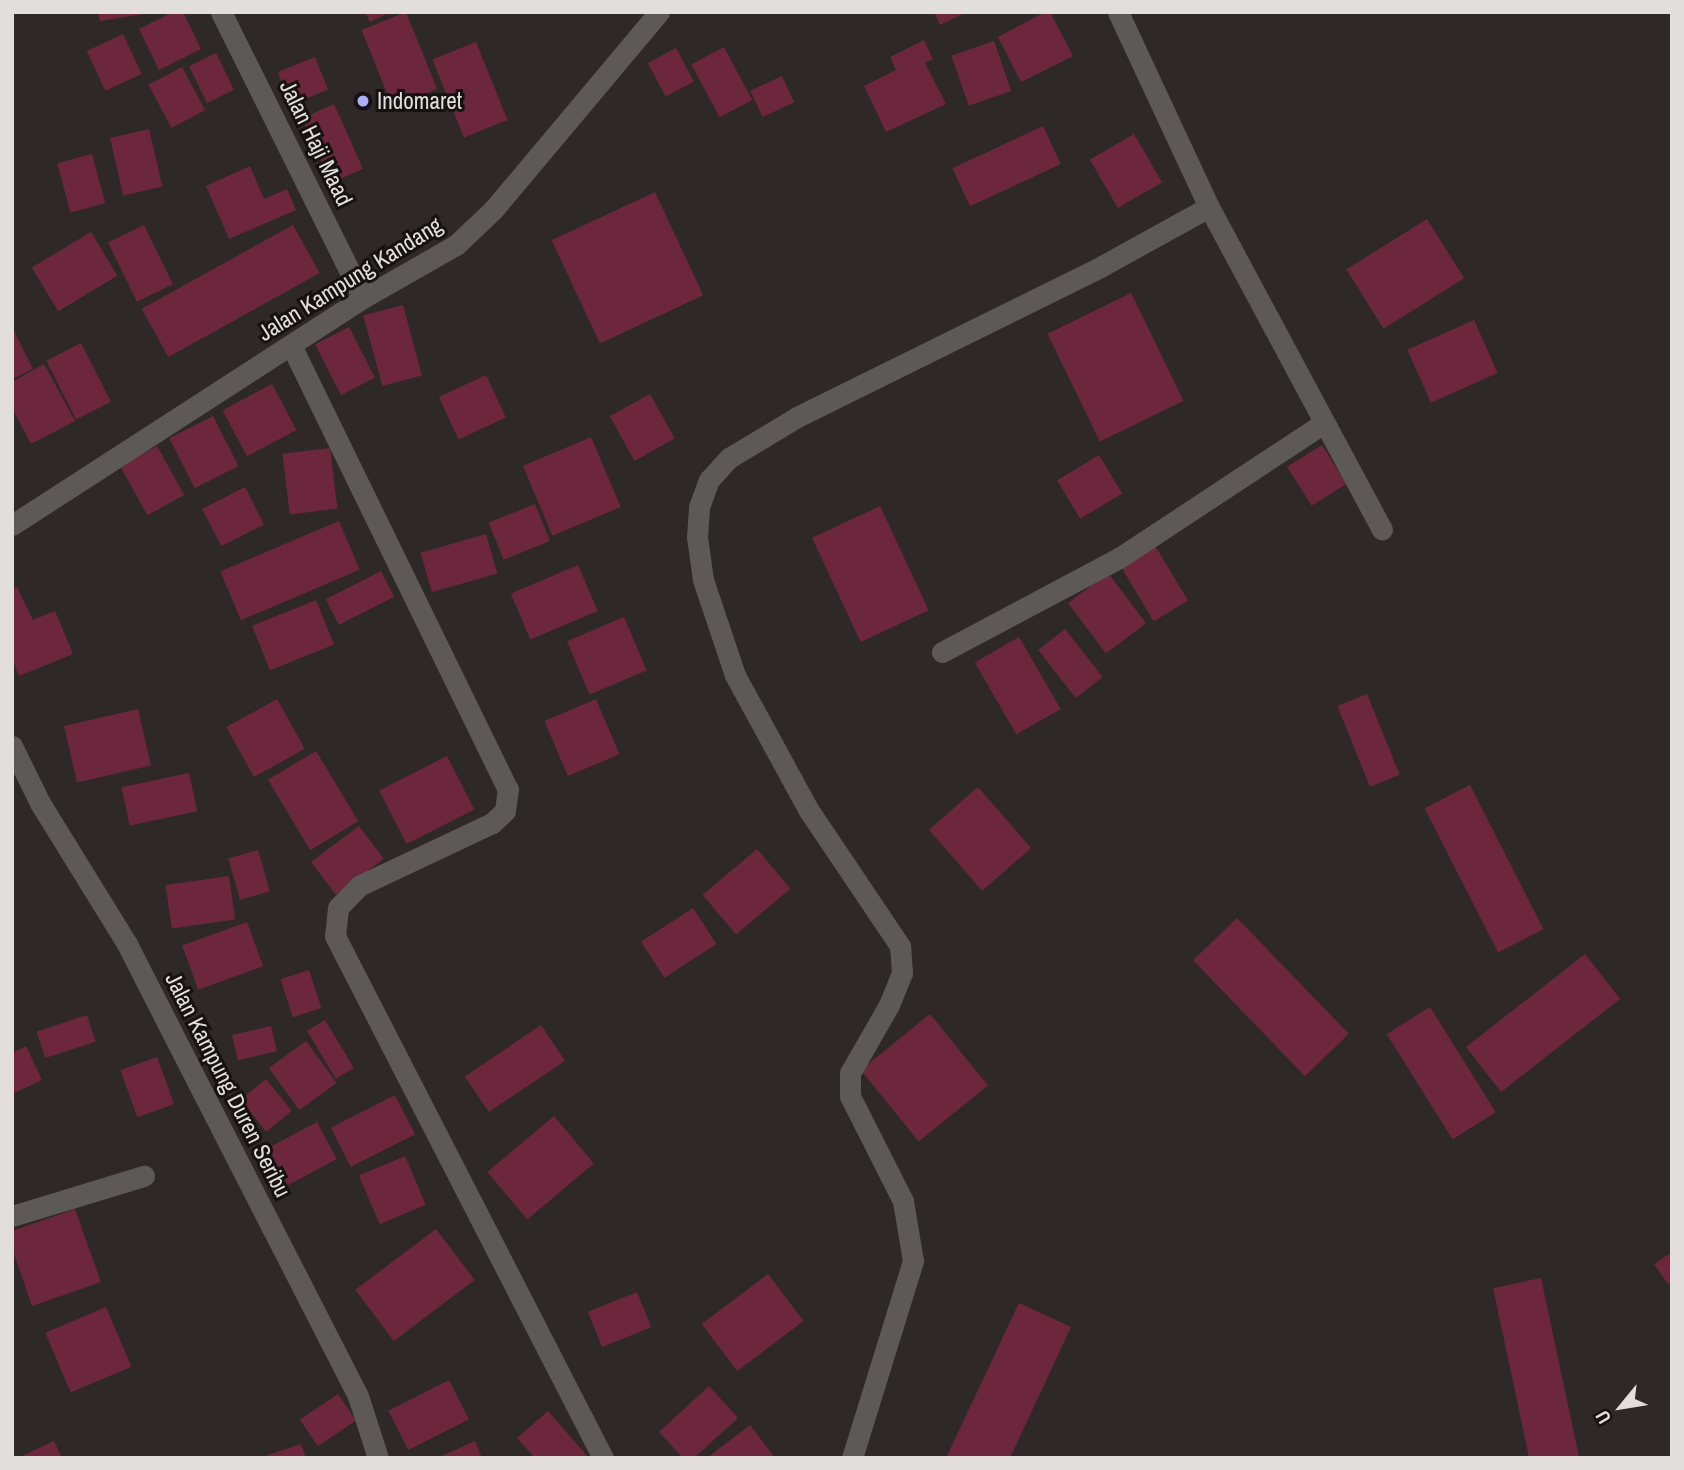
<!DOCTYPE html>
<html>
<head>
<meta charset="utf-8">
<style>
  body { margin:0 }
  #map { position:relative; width:1684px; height:1470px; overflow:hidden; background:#2f2828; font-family:"Archivo Narrow",sans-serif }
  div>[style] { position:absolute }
  .building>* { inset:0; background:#6c273e; transform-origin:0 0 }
  .street>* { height:21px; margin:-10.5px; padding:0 10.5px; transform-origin:10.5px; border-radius:10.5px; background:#5c5958 }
  .dots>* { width:19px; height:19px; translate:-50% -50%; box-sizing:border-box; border:4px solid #151211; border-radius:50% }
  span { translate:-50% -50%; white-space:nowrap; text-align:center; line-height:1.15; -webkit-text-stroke:6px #151211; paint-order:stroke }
  .poi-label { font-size:23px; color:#e3dede }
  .left { translate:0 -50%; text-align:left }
  .street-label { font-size:23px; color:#e3dede }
  .frame { position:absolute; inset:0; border:14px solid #e3dede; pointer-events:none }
  .north { position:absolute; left:1586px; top:1372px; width:70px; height:70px; -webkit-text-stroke:5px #151211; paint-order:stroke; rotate:240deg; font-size:19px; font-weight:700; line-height:28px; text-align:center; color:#e3dede }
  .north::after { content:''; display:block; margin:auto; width:24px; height:32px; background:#e3dede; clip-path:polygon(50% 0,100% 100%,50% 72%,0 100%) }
</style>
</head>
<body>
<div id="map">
  <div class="building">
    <i style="clip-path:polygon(98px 12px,144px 12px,144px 14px,100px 21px)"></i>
    <i style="clip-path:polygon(173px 12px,183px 12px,201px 49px,159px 70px,139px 29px)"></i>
    <i style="clip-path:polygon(365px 12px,390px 12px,370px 22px)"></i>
    <i style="left:406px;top:12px;width:83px;height:48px;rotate:68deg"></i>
    <i style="clip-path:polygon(934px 12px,967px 12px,940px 25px)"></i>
    <i style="clip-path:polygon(1045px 12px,1050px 12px,1073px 56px,1021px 82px,998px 37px)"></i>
    <i style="left:123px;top:34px;width:44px;height:40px;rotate:65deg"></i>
    <i style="clip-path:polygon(924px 40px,933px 59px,925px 63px,946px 104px,886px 132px,864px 86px,896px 70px,890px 57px)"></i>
    <i style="left:994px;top:41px;width:53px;height:45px;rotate:71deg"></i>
    <i style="left:476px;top:42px;width:84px;height:47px;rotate:68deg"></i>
    <i style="left:724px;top:47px;width:60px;height:37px;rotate:62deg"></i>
    <i style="left:676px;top:48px;width:38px;height:32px;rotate:62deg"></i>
    <i style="left:216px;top:53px;width:41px;height:30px;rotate:64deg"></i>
    <i style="left:315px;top:57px;width:35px;height:40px;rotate:68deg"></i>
    <i style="left:182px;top:67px;width:49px;height:38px;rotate:62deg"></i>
    <i style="left:782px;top:76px;width:29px;height:35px;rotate:65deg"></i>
    <i style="left:334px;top:104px;width:71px;height:35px;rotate:66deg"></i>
    <i style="left:1043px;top:126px;width:42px;height:100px;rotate:65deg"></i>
    <i style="left:149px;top:129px;width:59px;height:40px;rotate:77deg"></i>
    <i style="left:1134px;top:134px;width:56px;height:51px;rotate:60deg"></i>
    <i style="left:92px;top:154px;width:51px;height:36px;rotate:75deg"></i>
    <i style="clip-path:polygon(250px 166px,264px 199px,287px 189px,296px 210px,229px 239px,206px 186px)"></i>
    <i style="left:655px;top:192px;width:114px;height:114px;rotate:65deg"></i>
    <i style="left:1427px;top:219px;width:70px;height:95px;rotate:58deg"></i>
    <i style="left:144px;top:225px;width:66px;height:40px;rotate:64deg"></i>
    <i style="left:293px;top:225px;width:55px;height:173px;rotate:61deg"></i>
    <i style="left:91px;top:232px;width:51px;height:69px;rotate:59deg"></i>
    <i style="left:1131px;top:293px;width:120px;height:93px;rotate:64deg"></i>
    <i style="left:403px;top:305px;width:73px;height:41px;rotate:75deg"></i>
    <i style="left:1474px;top:320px;width:58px;height:73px;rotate:66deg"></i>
    <i style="clip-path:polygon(12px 327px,33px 369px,12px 379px)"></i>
    <i style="left:349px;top:327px;width:57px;height:38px;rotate:63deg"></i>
    <i style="left:81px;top:343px;width:66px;height:39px;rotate:63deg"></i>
    <i style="clip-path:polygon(44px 364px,75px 421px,31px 444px,12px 408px,12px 382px)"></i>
    <i style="left:486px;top:375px;width:47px;height:52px;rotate:65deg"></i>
    <i style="left:272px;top:384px;width:52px;height:56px;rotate:62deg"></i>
    <i style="left:650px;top:394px;width:51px;height:46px;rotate:61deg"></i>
    <i style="left:213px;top:416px;width:56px;height:49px;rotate:63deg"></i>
    <i style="left:591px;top:437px;width:76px;height:74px;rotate:67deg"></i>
    <i style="left:1322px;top:445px;width:46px;height:41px;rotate:58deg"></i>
    <i style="left:157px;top:446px;width:56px;height:42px;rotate:61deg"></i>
    <i style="left:330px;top:448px;width:61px;height:48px;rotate:83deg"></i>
    <i style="left:1099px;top:455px;width:45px;height:49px;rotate:59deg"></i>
    <i style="left:245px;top:487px;width:42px;height:48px;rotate:63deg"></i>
    <i style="left:535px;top:504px;width:40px;height:50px;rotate:68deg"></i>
    <i style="left:880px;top:506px;width:115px;height:75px;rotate:65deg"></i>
    <i style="left:339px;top:521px;width:53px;height:129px;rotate:67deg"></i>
    <i style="left:486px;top:534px;width:41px;height:68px;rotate:74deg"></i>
    <i style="left:1154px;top:544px;width:66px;height:40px;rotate:59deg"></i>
    <i style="left:578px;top:565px;width:50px;height:73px;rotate:67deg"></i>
    <i style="left:381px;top:571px;width:29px;height:62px;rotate:63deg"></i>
    <i style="left:1108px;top:573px;width:63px;height:50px;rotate:53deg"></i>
    <i style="clip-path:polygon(17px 587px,33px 620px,55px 611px,73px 654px,19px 676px,12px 658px,12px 589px)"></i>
    <i style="left:316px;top:600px;width:48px;height:69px;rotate:68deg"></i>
    <i style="left:624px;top:617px;width:58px;height:62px;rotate:67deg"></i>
    <i style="left:1065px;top:629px;width:61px;height:34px;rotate:52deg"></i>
    <i style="left:1019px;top:637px;width:83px;height:51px;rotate:60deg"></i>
    <i style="left:1367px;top:694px;width:87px;height:32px;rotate:68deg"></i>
    <i style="left:277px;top:699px;width:57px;height:58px;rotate:61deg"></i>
    <i style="left:596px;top:699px;width:60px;height:56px;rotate:67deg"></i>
    <i style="left:138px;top:709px;width:58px;height:76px;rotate:77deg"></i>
    <i style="left:316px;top:751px;width:82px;height:56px;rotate:59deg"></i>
    <i style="left:447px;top:756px;width:60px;height:76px;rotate:63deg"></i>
    <i style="left:189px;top:773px;width:39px;height:69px;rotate:78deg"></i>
    <i style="left:1470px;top:785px;width:162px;height:51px;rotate:63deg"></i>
    <i style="left:978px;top:787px;width:81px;height:65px;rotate:49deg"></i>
    <i style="left:359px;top:826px;width:41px;height:60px;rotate:53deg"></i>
    <i style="left:757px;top:849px;width:52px;height:71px;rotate:50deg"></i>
    <i style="left:258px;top:850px;width:43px;height:31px;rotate:74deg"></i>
    <i style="left:229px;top:876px;width:44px;height:64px;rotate:82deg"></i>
    <i style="left:693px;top:908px;width:43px;height:62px;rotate:57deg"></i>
    <i style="left:1237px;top:918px;width:161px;height:61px;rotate:46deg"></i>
    <i style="left:247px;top:922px;width:47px;height:69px;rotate:70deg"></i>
    <i style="left:1585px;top:954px;width:57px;height:151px;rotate:52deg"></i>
    <i style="left:309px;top:970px;width:40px;height:30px;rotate:72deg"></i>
    <i style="left:1430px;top:1007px;width:124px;height:51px;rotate:58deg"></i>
    <i style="left:930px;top:1014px;width:92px;height:89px;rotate:51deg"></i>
    <i style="left:87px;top:1015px;width:28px;height:53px;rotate:72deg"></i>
    <i style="left:325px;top:1020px;width:56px;height:21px;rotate:59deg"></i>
    <i style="left:541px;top:1025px;width:43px;height:92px;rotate:56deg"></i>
    <i style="left:271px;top:1026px;width:26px;height:40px;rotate:77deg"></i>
    <i style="left:306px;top:1041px;width:52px;height:46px;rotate:54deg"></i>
    <i style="clip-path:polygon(26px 1046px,42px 1080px,12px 1094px,12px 1053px)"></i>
    <i style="left:157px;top:1057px;width:50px;height:39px;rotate:70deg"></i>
    <i style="left:266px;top:1079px;width:41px;height:33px;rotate:51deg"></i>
    <i style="left:395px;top:1095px;width:44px;height:72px;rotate:63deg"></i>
    <i style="left:554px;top:1116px;width:62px;height:87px;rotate:50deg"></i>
    <i style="left:317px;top:1122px;width:42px;height:64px;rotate:62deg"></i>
    <i style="left:405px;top:1156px;width:53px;height:50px;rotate:67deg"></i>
    <i style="clip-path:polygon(75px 1209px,101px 1282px,32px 1306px,12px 1248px,12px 1231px)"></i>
    <i style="left:436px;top:1229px;width:64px;height:101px;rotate:53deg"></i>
    <i style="clip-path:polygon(1672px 1252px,1672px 1282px,1668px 1284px,1654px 1264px)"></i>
    <i style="left:768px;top:1274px;width:59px;height:83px;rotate:53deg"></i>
    <i style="left:1541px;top:1278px;width:184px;height:49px;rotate:78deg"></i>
    <i style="left:637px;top:1292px;width:38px;height:53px;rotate:68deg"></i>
    <i style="clip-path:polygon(1019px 1303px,1071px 1327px,1010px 1458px,946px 1458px)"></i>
    <i style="left:106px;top:1307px;width:65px;height:66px;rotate:67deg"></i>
    <i style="left:449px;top:1380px;width:44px;height:68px;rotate:63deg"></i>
    <i style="clip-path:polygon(709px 1386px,738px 1418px,694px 1458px,683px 1458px,659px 1432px)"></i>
    <i style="left:338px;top:1394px;width:32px;height:46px;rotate:56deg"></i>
    <i style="clip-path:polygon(548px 1411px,589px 1458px,535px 1458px,517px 1438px)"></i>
    <i style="clip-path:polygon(750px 1425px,775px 1458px,707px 1458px)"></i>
    <i style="clip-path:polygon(54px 1441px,62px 1458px,18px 1458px)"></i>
    <i style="clip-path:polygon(475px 1441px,482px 1458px,437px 1458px)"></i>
    <i style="clip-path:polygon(301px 1444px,306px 1458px,262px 1458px,262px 1457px)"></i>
  </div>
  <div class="street">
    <i style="left:221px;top:12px;width:319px;rotate:63.6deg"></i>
    <i style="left:1118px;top:12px;width:215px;rotate:65deg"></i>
    <i style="left:1209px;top:207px;width:366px;rotate:61.8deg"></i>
    <i style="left:291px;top:345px;width:494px;rotate:64deg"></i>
    <i style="left:508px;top:789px;width:22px;rotate:98deg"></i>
    <i style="left:505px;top:811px;width:18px;rotate:137deg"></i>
    <i style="left:492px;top:823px;width:147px;rotate:154.7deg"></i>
    <i style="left:359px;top:886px;width:30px;rotate:134deg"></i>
    <i style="left:338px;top:908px;width:28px;rotate:96deg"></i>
    <i style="left:335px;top:936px;width:587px;rotate:62.82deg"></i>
    <i style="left:12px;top:525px;width:418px;rotate:-32.9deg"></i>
    <i style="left:363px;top:298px;width:107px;rotate:-29.7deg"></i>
    <i style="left:456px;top:245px;width:51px;rotate:-43.4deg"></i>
    <i style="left:493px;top:210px;width:258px;rotate:-50deg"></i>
    <i style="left:942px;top:652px;width:200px;rotate:-28deg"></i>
    <i style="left:1119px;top:558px;width:243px;rotate:-33.4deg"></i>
    <i style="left:12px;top:746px;width:64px;rotate:63.8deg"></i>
    <i style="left:40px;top:803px;width:166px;rotate:58.3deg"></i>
    <i style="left:127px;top:944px;width:167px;rotate:63deg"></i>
    <i style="left:203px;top:1093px;width:340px;rotate:62.9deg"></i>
    <i style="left:358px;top:1396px;width:65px;rotate:72.1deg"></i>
    <i style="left:12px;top:1216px;width:138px;rotate:-16.9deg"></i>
    <i style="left:852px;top:1458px;width:206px;rotate:-72.8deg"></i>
    <i style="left:913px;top:1261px;width:61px;rotate:-99.5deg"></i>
    <i style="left:903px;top:1201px;width:118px;rotate:-116.8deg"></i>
    <i style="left:850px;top:1096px;width:23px;rotate:-90deg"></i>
    <i style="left:850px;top:1073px;width:78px;rotate:-60.2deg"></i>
    <i style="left:889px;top:1005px;width:35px;rotate:-68deg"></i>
    <i style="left:902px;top:973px;width:27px;rotate:-94deg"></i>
    <i style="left:900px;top:946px;width:165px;rotate:-123.9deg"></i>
    <i style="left:808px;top:809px;width:153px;rotate:-118.6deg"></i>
    <i style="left:735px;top:675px;width:100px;rotate:-108.6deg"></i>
    <i style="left:703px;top:580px;width:43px;rotate:-97.9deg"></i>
    <i style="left:697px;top:537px;width:30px;rotate:-86deg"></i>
    <i style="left:699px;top:507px;width:29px;rotate:-70deg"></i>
    <i style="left:709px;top:480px;width:30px;rotate:-48deg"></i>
    <i style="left:729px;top:458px;width:79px;rotate:-31.1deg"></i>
    <i style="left:797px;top:417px;width:340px;rotate:-26.3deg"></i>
    <i style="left:1102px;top:266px;width:122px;rotate:-28.9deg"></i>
  </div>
  <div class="dots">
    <i style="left:363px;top:101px;background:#acaffb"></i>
  </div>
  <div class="poi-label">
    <span class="left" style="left:377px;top:101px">Indomaret</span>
  </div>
  <div class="street-label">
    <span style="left:316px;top:143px;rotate:64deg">Jalan Haji Maad</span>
    <span style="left:350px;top:279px;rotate:-32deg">Jalan Kampung Kandang</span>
    <span style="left:228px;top:1085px;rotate:63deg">Jalan Kampung Duren Seribu</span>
  </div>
  <div class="frame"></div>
  <div class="north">U</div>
</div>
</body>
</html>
